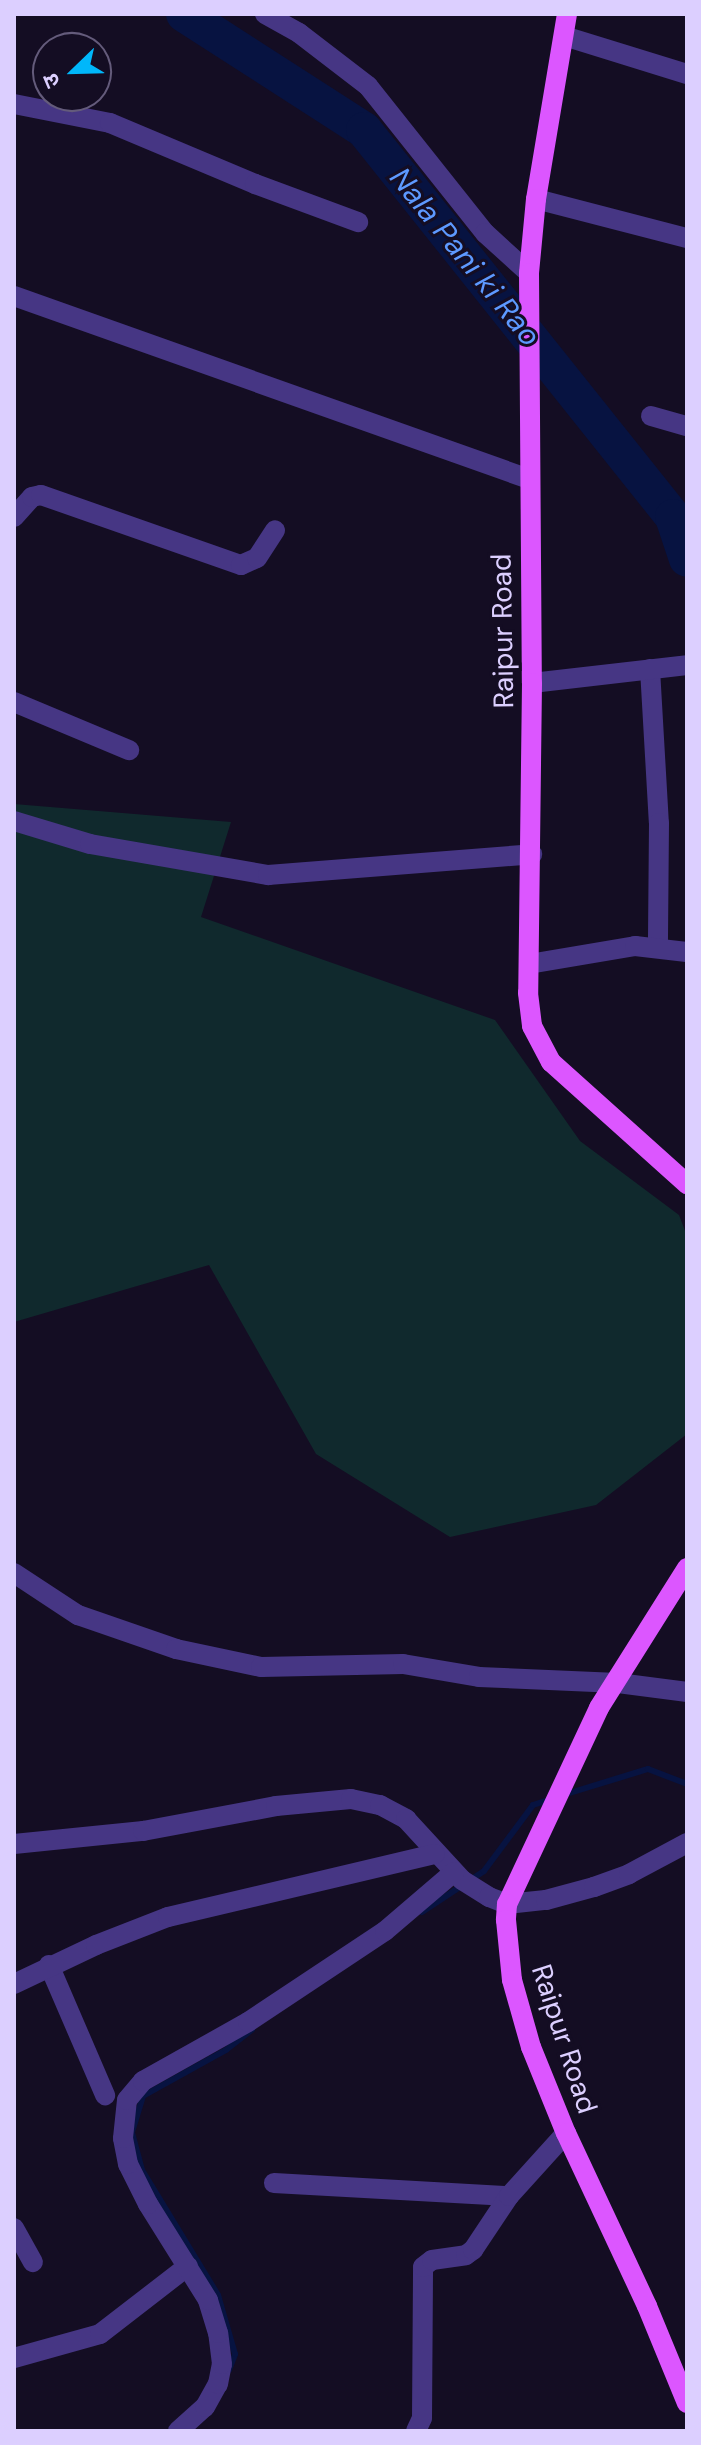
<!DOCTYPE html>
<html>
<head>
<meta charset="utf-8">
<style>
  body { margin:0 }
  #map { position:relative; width:701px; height:2445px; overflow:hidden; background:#140d23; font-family:"DM Sans","Noto Sans Devanagari",sans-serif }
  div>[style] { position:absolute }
  .green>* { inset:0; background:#10292d }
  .stream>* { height:6px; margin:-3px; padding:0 3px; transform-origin:3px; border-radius:3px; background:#071341 }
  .river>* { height:36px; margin:-18px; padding:0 18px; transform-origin:18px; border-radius:18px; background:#071341 }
  .minor>* { height:20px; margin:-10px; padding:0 10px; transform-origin:10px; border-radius:10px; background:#463684 }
  .major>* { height:20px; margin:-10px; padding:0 10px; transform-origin:10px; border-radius:10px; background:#dc56ff }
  span { translate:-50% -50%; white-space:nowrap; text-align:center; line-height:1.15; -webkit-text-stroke:6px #140d23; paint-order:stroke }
  .street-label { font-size:28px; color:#dccfff }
  .water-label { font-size:30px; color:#5d99ff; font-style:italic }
  .frame { position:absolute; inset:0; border:16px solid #dccfff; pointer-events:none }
  .north { position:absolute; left:32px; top:32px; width:80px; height:80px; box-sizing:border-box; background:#140d23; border:2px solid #645b7b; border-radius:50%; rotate:247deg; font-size:22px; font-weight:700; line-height:32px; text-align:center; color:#dccfff }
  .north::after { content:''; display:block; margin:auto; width:28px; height:36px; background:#00b7fa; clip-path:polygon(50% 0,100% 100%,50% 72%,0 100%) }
</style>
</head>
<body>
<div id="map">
  <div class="green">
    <i style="clip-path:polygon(14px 804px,231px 822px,201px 917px,495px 1020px,580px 1141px,679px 1215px,687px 1236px,687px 1434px,596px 1505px,450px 1537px,316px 1454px,209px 1265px,14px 1322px)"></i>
  </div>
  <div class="stream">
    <i style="left:563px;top:1795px;width:89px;rotate:-17deg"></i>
    <i style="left:648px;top:1769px;width:42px;rotate:21deg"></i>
    <i style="left:422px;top:1912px;width:74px;rotate:-33.5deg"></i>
    <i style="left:484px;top:1871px;width:82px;rotate:-53.4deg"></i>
    <i style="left:533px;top:1805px;width:16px;rotate:-18deg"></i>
    <i style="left:229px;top:2370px;width:17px;rotate:-69deg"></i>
    <i style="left:235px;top:2354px;width:61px;rotate:-106.1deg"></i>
    <i style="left:218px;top:2295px;width:146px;rotate:-121.3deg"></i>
    <i style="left:142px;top:2170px;width:39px;rotate:-105deg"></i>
    <i style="left:132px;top:2132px;width:38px;rotate:-73deg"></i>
    <i style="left:143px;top:2096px;width:95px;rotate:-29deg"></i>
    <i style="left:226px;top:2050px;width:33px;rotate:-38deg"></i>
  </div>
  <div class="river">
    <i style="left:184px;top:14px;width:214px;rotate:32.8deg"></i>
    <i style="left:364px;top:130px;width:495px;rotate:51.4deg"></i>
    <i style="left:673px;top:517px;width:44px;rotate:71.6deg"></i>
  </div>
  <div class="minor">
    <i style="left:265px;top:14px;width:39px;rotate:29deg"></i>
    <i style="left:299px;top:33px;width:87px;rotate:37.5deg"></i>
    <i style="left:368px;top:86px;width:188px;rotate:51.5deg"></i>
    <i style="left:485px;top:233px;width:59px;rotate:42.3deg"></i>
    <i style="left:564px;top:36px;width:129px;rotate:17.2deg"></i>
    <i style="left:14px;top:104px;width:98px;rotate:11.2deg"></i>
    <i style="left:110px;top:123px;width:157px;rotate:22.8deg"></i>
    <i style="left:255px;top:184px;width:110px;rotate:20.3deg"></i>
    <i style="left:536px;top:199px;width:156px;rotate:14.5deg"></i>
    <i style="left:14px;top:296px;width:547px;rotate:19.56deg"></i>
    <i style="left:651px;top:416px;width:37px;rotate:16deg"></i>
    <i style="left:14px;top:517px;width:27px;rotate:-48deg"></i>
    <i style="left:32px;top:497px;width:9px;rotate:-13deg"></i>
    <i style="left:41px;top:495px;width:212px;rotate:19.3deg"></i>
    <i style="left:241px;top:565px;width:17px;rotate:-24deg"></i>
    <i style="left:257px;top:558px;width:33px;rotate:-57deg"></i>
    <i style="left:650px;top:669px;width:154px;rotate:86.7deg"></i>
    <i style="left:659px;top:823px;width:124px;rotate:90.5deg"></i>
    <i style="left:532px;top:683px;width:156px;rotate:-6.6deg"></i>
    <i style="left:14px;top:702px;width:125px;rotate:22.7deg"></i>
    <i style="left:14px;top:821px;width:79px;rotate:16.8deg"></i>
    <i style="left:90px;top:844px;width:181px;rotate:9.9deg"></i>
    <i style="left:268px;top:875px;width:265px;rotate:-4.5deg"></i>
    <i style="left:529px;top:964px;width:108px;rotate:-9.6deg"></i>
    <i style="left:635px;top:946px;width:52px;rotate:6.6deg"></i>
    <i style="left:14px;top:1573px;width:77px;rotate:33.3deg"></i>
    <i style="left:78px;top:1615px;width:104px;rotate:19.1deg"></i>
    <i style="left:176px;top:1649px;width:87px;rotate:12deg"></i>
    <i style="left:261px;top:1667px;width:142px;rotate:-1.2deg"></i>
    <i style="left:403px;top:1664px;width:77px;rotate:9.7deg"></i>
    <i style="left:479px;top:1677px;width:139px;rotate:2.5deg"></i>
    <i style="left:618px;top:1683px;width:70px;rotate:7.4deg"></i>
    <i style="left:14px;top:1844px;width:130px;rotate:-5.8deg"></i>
    <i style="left:143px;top:1831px;width:135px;rotate:-10.6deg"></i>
    <i style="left:276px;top:1806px;width:75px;rotate:-5.3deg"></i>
    <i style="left:351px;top:1799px;width:30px;rotate:12deg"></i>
    <i style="left:380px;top:1805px;width:30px;rotate:28deg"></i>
    <i style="left:406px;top:1819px;width:83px;rotate:47.4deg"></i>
    <i style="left:462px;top:1880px;width:32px;rotate:32deg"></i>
    <i style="left:489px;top:1897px;width:19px;rotate:21deg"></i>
    <i style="left:507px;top:1904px;width:39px;rotate:-6deg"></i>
    <i style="left:546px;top:1900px;width:50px;rotate:-15.2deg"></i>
    <i style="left:594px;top:1887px;width:37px;rotate:-20deg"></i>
    <i style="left:629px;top:1874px;width:66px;rotate:-28.1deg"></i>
    <i style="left:49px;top:1965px;width:142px;rotate:66.7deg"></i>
    <i style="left:14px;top:1984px;width:91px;rotate:-25.4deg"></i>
    <i style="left:96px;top:1945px;width:77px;rotate:-21.3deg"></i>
    <i style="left:168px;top:1917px;width:274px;rotate:-13.3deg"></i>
    <i style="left:274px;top:2183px;width:235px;rotate:3.2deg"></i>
    <i style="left:14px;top:2228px;width:39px;rotate:61deg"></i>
    <i style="left:14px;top:2358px;width:89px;rotate:-15.6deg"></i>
    <i style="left:100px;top:2334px;width:111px;rotate:-37.7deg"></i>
    <i style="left:178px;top:2431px;width:36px;rotate:-42deg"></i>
    <i style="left:205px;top:2407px;width:26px;rotate:-61deg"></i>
    <i style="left:218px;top:2384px;width:20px;rotate:-79deg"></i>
    <i style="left:222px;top:2364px;width:31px;rotate:-97deg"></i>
    <i style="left:218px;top:2333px;width:34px;rotate:-107deg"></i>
    <i style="left:208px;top:2300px;width:113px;rotate:-122deg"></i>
    <i style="left:148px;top:2204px;width:45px;rotate:-116.6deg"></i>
    <i style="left:128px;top:2164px;width:26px;rotate:-101deg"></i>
    <i style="left:123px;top:2138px;width:38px;rotate:-84deg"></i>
    <i style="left:127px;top:2100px;width:25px;rotate:-50deg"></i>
    <i style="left:143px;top:2081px;width:120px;rotate:-29.3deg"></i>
    <i style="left:248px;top:2022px;width:164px;rotate:-33.6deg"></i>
    <i style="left:385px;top:1931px;width:91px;rotate:-40.5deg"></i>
    <i style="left:416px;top:2431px;width:14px;rotate:-65deg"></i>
    <i style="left:422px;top:2418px;width:151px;rotate:-89.6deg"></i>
    <i style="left:423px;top:2267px;width:11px;rotate:-38deg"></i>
    <i style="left:432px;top:2260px;width:34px;rotate:-8deg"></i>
    <i style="left:466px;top:2255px;width:9px;rotate:-36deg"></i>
    <i style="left:473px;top:2250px;width:65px;rotate:-56.3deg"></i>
    <i style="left:509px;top:2196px;width:85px;rotate:-47.9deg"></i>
  </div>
  <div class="major">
    <i style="left:567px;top:14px;width:188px;rotate:99.5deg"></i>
    <i style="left:536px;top:199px;width:74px;rotate:95.4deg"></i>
    <i style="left:529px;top:273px;width:410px;rotate:89.6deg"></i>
    <i style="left:532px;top:683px;width:310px;rotate:90.7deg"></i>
    <i style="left:528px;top:993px;width:33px;rotate:83deg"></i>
    <i style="left:532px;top:1026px;width:41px;rotate:62.2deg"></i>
    <i style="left:551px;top:1062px;width:183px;rotate:41.9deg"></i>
    <i style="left:687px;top:1568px;width:165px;rotate:122.2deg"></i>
    <i style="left:599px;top:1708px;width:217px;rotate:115.1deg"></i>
    <i style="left:507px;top:1904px;width:16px;rotate:94deg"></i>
    <i style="left:506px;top:1920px;width:60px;rotate:84.3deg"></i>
    <i style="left:512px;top:1980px;width:70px;rotate:74.2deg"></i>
    <i style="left:531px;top:2047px;width:93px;rotate:67.9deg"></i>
    <i style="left:566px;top:2133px;width:191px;rotate:64.9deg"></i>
    <i style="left:647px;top:2306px;width:105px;rotate:67.6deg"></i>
  </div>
  <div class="street-label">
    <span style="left:503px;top:631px;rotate:-91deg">Raipur Road</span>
    <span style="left:564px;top:2039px;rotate:72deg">Raipur Road</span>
  </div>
  <div class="water-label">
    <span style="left:465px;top:257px;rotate:51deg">Nala Pani ki Rao</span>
  </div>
  <div class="frame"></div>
  <div class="north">उ</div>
</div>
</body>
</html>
